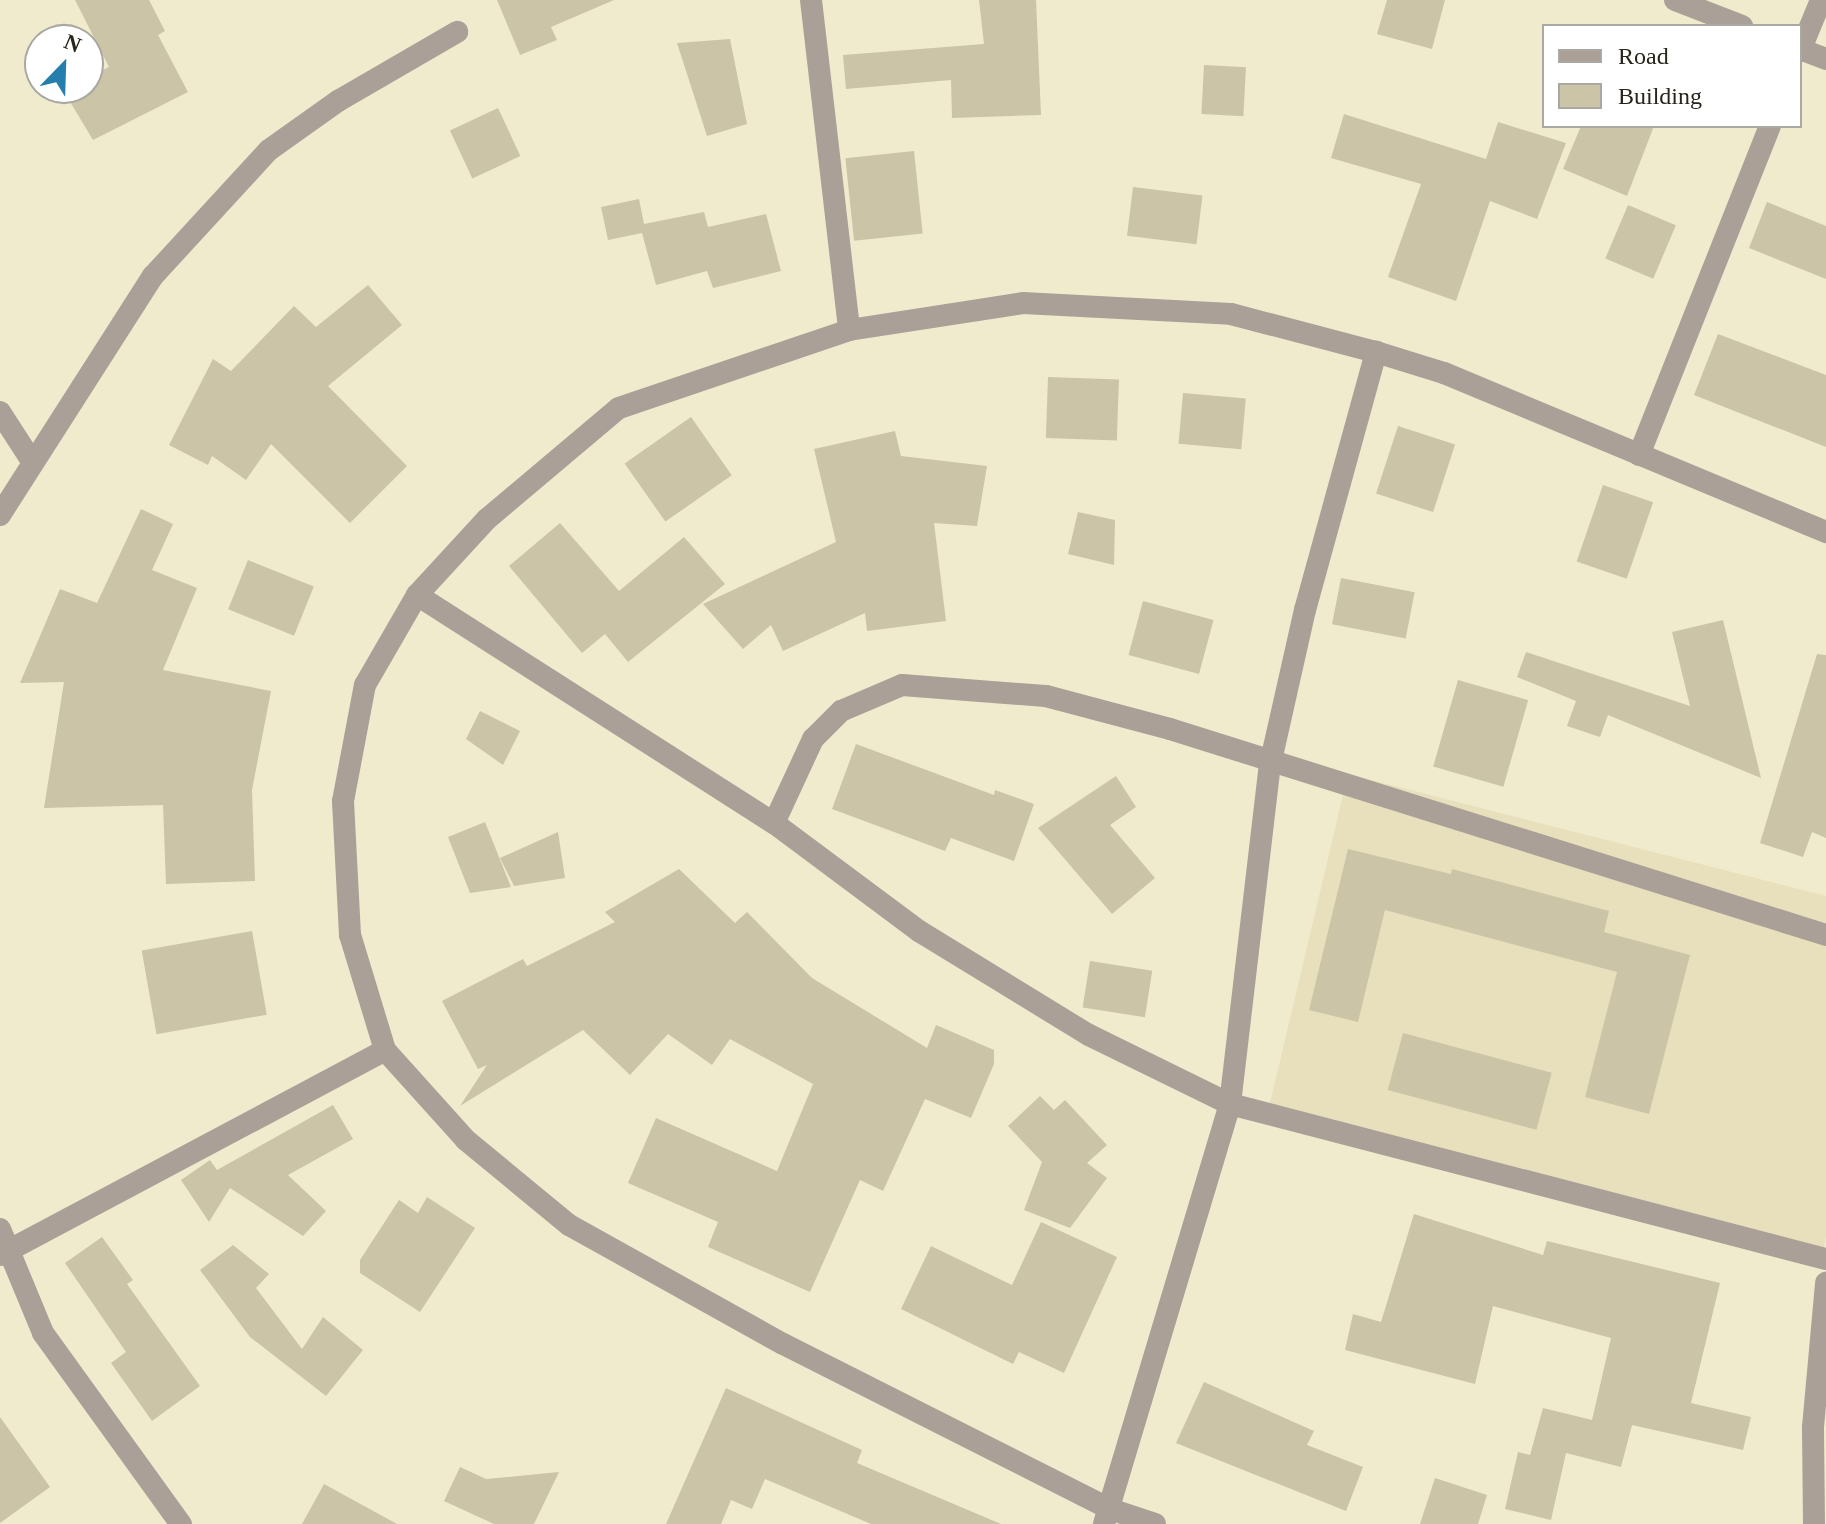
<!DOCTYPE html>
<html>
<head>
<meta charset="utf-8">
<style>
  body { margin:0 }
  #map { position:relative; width:1826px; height:1524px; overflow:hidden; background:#f1ebce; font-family:"Times New Roman",serif }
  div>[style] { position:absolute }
  .built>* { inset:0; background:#e8e0bc }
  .building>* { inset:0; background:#cbc4a6; transform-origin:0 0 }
  .minor>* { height:22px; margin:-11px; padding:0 11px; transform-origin:11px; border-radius:11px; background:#aaa097 }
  span { translate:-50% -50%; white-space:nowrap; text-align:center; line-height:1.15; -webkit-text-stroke:8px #fff; paint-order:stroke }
  .legend { position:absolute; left:1542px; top:24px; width:260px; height:104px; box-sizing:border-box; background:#fff; border:2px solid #a9a8a3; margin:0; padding:10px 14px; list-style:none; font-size:24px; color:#27251a }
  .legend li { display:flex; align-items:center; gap:16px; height:40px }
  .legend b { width:40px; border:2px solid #a9a8a3 }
  .north { position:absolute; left:24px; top:24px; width:80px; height:80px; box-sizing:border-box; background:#fff; border:2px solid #a9a8a3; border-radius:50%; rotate:23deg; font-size:22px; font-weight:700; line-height:32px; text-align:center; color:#27251a }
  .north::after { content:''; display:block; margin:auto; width:28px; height:36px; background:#257fad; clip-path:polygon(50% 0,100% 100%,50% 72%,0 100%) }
</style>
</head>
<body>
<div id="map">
  <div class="built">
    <i style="clip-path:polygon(1348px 774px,1826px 896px,1826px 1237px,1821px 1262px,1266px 1120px)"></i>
  </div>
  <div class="building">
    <i style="clip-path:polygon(75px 0,149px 0,165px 31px,158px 35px,188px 92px,93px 140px,63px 90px,88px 88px,88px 77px,109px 67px)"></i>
    <i style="clip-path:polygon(497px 0,614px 0,551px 27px,557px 40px,520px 55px)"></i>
    <i style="clip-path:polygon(979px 0,1036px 0,1041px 115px,952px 118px,951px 80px,846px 89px,843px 55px,984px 44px)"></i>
    <i style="clip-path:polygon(1387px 0,1445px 0,1432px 49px,1377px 34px)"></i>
    <i style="clip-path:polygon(730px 39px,747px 124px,707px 136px,677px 43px)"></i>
    <i style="left:1204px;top:65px;width:42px;height:49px;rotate:3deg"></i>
    <i style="left:498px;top:108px;width:53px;height:53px;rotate:65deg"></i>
    <i style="clip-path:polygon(1344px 114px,1486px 159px,1498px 122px,1566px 143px,1537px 219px,1490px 201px,1456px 301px,1388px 277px,1421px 184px,1331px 158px)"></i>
    <i style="clip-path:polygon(1581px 126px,1654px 126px,1627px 196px,1563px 169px)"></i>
    <i style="left:914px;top:151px;width:83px;height:69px;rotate:84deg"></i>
    <i style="left:1133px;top:187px;width:70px;height:49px;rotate:7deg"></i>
    <i style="clip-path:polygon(639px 199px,644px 224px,704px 212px,708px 227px,766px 214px,781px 271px,713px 288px,707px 271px,656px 285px,642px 233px,608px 240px,601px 207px)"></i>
    <i style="clip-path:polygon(1767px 202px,1826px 226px,1826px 279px,1749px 248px)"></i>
    <i style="left:1628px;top:205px;width:52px;height:58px;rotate:23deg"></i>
    <i style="clip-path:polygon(368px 285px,402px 325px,328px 386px,407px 466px,350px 523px,271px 444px,246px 480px,212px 456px,208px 465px,169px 445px,213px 359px,231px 371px,294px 306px,316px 327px)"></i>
    <i style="clip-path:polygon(1718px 334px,1826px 375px,1826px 447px,1694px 395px)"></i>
    <i style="left:1048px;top:377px;width:71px;height:61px;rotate:2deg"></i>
    <i style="left:1183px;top:393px;width:63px;height:51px;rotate:5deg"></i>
    <i style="left:691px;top:417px;width:71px;height:81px;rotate:55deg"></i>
    <i style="left:1398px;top:426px;width:60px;height:71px;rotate:18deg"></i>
    <i style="clip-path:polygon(895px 431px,901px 456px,987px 466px,977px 526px,934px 523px,946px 621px,867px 631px,865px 613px,783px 651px,771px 625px,743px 649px,703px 604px,836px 542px,814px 449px)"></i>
    <i style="left:1603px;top:485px;width:53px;height:81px;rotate:19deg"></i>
    <i style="clip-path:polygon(141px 509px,173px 524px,152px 570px,197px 588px,163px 670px,271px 691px,252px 790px,255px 881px,166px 884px,163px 805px,44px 808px,64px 682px,20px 683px,60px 589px,97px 603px)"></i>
    <i style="clip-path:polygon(1078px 512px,1115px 520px,1114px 565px,1068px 554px)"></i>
    <i style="clip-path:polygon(560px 523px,619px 591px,684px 537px,725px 584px,628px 662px,605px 634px,582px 653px,509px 566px)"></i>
    <i style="left:248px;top:560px;width:71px;height:53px;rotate:22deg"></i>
    <i style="left:1341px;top:578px;width:75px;height:47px;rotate:11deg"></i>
    <i style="left:1143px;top:601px;width:73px;height:56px;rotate:15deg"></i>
    <i style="clip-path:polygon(1723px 620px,1761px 778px,1608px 715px,1600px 737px,1567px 726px,1576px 701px,1517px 677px,1526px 652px,1690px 706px,1672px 632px)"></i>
    <i style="clip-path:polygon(1817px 654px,1826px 655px,1826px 838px,1812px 832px,1803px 857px,1760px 843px)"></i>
    <i style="left:1458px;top:680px;width:73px;height:90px;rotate:16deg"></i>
    <i style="clip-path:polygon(480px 711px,520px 731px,503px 765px,466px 739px)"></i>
    <i style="clip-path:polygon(856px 744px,994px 795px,995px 790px,1034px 804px,1014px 861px,951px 838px,945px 851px,832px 809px)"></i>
    <i style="clip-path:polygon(1116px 776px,1136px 807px,1110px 825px,1155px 878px,1112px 914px,1038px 828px)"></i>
    <i style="clip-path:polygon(485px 822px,511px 887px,470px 893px,448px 837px)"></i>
    <i style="clip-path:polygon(558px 832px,565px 878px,514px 886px,500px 858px)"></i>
    <i style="clip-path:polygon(1348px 849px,1451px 874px,1452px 869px,1609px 911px,1604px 932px,1690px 955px,1649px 1114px,1585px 1097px,1617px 972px,1385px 910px,1358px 1022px,1309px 1010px)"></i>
    <i style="clip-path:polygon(679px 869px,735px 923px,747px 912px,812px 978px,927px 1048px,936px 1025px,994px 1050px,994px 1064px,971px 1118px,925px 1099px,883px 1191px,860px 1180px,810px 1292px,708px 1247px,718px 1222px,628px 1183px,656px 1118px,777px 1171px,813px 1084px,730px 1039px,712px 1065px,668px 1034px,630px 1075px,583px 1030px,460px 1106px,487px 1065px,478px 1069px,442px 1001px,523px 959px,527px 966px,615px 922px,605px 912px)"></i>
    <i style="left:252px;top:931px;width:85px;height:112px;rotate:80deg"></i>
    <i style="left:1090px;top:961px;width:63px;height:47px;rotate:9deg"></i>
    <i style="left:1403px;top:1033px;width:154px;height:59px;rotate:15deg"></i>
    <i style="clip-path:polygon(1040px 1096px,1054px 1110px,1065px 1100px,1107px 1145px,1087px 1163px,1107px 1178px,1070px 1228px,1024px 1210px,1042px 1162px,1008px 1126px)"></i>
    <i style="clip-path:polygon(333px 1105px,353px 1139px,288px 1175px,326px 1211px,303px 1236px,230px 1188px,209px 1222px,181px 1180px,210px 1160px,217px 1170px)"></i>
    <i style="clip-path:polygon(427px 1197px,475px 1228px,420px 1312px,360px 1273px,360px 1260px,399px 1200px,418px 1213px)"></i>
    <i style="clip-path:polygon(1414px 1214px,1543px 1255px,1547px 1241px,1720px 1283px,1691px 1403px,1751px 1417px,1743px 1450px,1632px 1425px,1621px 1467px,1566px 1453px,1551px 1520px,1505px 1509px,1518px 1452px,1530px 1455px,1543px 1408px,1592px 1420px,1611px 1338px,1493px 1306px,1475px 1384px,1345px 1350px,1353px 1314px,1381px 1322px)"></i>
    <i style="clip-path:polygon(1041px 1222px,1117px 1257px,1064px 1373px,1019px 1352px,1013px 1364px,901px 1309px,931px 1246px,1012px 1285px)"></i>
    <i style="clip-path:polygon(102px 1237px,133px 1280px,127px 1284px,200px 1386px,152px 1421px,111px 1363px,126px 1352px,65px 1263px)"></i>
    <i style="clip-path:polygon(233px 1245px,269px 1274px,256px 1288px,302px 1349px,323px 1317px,363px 1350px,326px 1396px,250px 1337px,200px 1270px)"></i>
    <i style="clip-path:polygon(1204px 1382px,1314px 1431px,1307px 1445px,1363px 1467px,1346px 1511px,1176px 1443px)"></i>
    <i style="clip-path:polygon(726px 1388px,862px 1450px,857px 1463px,1001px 1524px,871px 1524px,765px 1479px,752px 1509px,731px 1500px,721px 1524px,666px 1524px)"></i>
    <i style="clip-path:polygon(0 1417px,50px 1487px,0 1523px)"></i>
    <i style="clip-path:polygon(460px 1467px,486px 1479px,559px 1472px,534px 1524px,494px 1524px,444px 1501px)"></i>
    <i style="clip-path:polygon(1435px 1478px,1487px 1495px,1478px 1524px,1420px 1524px)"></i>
    <i style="clip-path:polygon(324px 1484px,397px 1524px,302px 1524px)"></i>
  </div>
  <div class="minor">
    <i style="left:811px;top:0;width:332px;rotate:83.4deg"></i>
    <i style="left:1675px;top:0;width:72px;rotate:21.2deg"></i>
    <i style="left:1800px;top:49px;width:28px;rotate:21deg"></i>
    <i style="left:1800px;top:51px;width:55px;rotate:-67.6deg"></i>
    <i style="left:0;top:412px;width:57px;rotate:57.1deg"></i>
    <i style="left:1639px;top:455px;width:354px;rotate:-68.3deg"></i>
    <i style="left:0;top:515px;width:284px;rotate:-57.4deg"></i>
    <i style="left:153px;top:276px;width:171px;rotate:-47.4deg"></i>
    <i style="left:269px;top:150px;width:85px;rotate:-35.4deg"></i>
    <i style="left:338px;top:101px;width:138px;rotate:-30.1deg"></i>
    <i style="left:417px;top:595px;width:424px;rotate:32.6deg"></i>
    <i style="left:774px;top:823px;width:181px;rotate:36.7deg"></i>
    <i style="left:919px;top:931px;width:199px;rotate:31.5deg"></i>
    <i style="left:1089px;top:1035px;width:157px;rotate:26.1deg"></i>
    <i style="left:1230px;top:1104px;width:616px;rotate:14.58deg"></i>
    <i style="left:774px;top:823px;width:93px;rotate:-65.1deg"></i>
    <i style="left:813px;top:739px;width:40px;rotate:-45deg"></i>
    <i style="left:841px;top:711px;width:66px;rotate:-23.1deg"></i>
    <i style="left:902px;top:685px;width:144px;rotate:4.4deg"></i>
    <i style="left:1046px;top:696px;width:128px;rotate:14.9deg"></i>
    <i style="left:1170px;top:729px;width:688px;rotate:17.43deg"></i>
    <i style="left:0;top:1229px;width:113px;rotate:67.5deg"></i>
    <i style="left:43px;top:1333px;width:236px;rotate:54.2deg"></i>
    <i style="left:0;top:1255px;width:436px;rotate:-28deg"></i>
    <i style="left:1104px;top:1524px;width:438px;rotate:-73.3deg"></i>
    <i style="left:1230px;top:1104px;width:341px;rotate:-83.3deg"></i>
    <i style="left:1270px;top:765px;width:159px;rotate:-77.3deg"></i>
    <i style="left:1305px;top:610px;width:268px;rotate:-74.6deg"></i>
    <i style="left:1376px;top:352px;width:71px;rotate:17.2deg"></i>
    <i style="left:1444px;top:373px;width:414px;rotate:22.6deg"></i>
    <i style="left:1155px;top:1524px;width:47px;rotate:-161.6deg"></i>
    <i style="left:1110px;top:1509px;width:366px;rotate:-153.2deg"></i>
    <i style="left:783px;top:1344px;width:245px;rotate:-150.9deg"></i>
    <i style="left:569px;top:1225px;width:134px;rotate:-140.5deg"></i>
    <i style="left:466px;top:1140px;width:121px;rotate:-132deg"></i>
    <i style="left:385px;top:1050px;width:120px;rotate:-106.9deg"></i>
    <i style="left:350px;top:935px;width:134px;rotate:-93deg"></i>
    <i style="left:343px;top:801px;width:118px;rotate:-79.3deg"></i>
    <i style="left:365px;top:685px;width:104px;rotate:-60deg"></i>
    <i style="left:417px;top:595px;width:103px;rotate:-47.4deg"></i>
    <i style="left:487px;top:519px;width:172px;rotate:-40.1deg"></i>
    <i style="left:619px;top:408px;width:243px;rotate:-18.7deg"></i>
    <i style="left:849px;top:330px;width:176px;rotate:-8.8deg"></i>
    <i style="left:1023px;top:303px;width:208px;rotate:3deg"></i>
    <i style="left:1231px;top:314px;width:150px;rotate:14.7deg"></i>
    <i style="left:1814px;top:1524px;width:97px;rotate:-90.6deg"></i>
    <i style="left:1813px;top:1427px;width:145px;rotate:-84.8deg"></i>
  </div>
  <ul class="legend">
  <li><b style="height:10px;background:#aaa097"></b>Road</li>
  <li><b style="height:22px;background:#cbc4a6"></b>Building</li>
  </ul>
  <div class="north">N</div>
</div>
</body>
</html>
